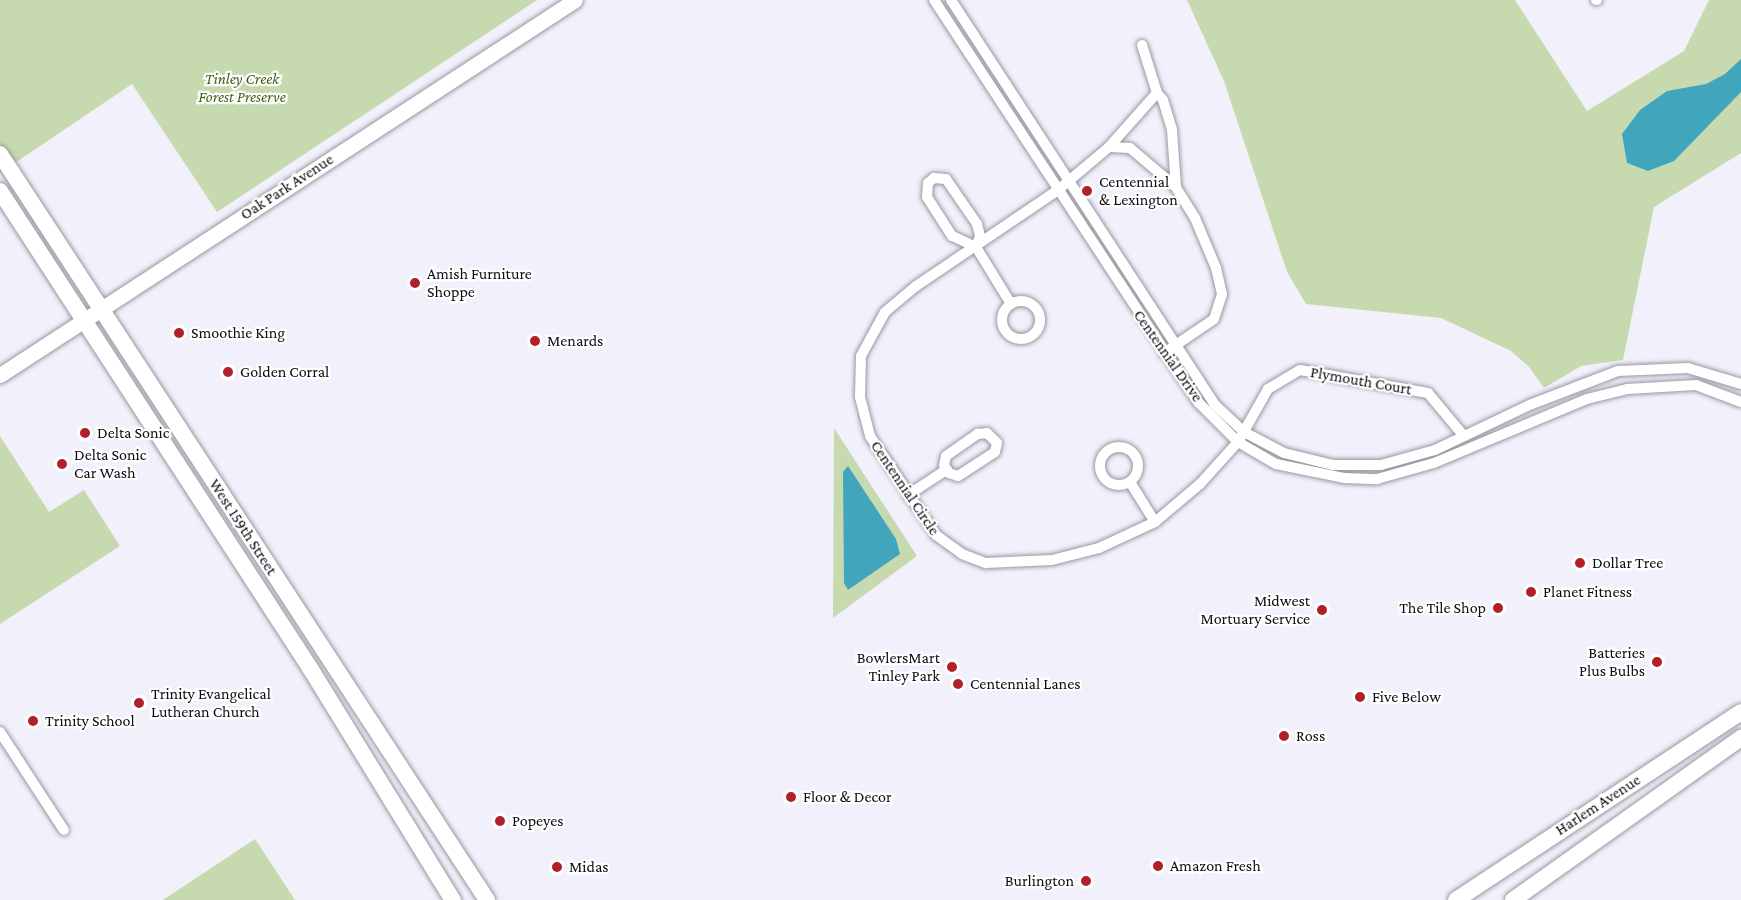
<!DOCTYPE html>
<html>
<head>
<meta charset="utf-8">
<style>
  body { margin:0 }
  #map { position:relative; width:1741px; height:900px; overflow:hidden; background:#f1f0fb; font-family:"Crimson Pro",serif }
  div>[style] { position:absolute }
  .green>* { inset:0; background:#c7daaf }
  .water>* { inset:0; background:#41a5bc }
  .roads { filter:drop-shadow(0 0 2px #9998a2) drop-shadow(0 0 2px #9998a2) }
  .street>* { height:10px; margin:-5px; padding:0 5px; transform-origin:5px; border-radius:5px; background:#fff }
  .street>.ring { margin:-5px; padding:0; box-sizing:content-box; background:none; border:10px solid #fff; border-radius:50% }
  .secondary>* { height:15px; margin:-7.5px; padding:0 7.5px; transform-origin:7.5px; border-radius:7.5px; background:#fff }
  .primary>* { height:16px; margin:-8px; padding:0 8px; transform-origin:8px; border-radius:8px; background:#fff }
  .dots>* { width:16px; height:16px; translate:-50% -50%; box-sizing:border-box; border:3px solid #fff; border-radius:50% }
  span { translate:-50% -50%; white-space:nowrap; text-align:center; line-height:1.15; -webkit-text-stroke:4.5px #fff; paint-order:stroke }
  .park-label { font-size:16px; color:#445e16; font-style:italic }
  .poi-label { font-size:16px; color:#0c0c0f }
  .left { translate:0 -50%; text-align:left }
  .right { translate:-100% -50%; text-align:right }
  .street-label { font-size:16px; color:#0c0c0f }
</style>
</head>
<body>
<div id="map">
  <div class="green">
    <i style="clip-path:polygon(0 0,537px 0,217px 212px,132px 84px,0 173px)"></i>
    <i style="clip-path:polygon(1187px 0,1515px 0,1587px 111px,1684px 51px,1709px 0,1741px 0,1741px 153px,1654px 207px,1623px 360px,1581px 366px,1544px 388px,1529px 367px,1511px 351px,1441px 318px,1306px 304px,1287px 272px,1224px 81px)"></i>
    <i style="clip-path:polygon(834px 428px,917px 556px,833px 618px)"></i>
    <i style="clip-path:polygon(0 436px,49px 512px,84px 490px,120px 546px,0 624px)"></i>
    <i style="clip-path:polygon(255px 839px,295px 900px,163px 900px)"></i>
  </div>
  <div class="water">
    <i style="clip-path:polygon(1741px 59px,1741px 92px,1674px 161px,1648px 171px,1627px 163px,1622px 134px,1640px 110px,1667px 91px,1706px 84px,1725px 74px)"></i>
    <i style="clip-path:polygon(848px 466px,896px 539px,900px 554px,848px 590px,844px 583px,843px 472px)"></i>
  </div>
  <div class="roads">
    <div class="street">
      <i style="left:934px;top:0;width:482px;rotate:56.7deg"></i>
      <i style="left:1199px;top:403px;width:55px;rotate:45deg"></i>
      <i style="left:1238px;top:442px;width:44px;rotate:30.1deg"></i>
      <i style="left:1276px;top:464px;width:69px;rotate:11.6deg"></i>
      <i style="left:1344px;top:478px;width:33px;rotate:2deg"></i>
      <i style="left:1377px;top:479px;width:59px;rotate:-15.7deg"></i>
      <i style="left:1434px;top:463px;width:166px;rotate:-22.7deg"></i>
      <i style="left:1587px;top:399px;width:41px;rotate:-14deg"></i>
      <i style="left:1627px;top:389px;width:69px;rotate:-3.3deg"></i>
      <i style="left:1696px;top:385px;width:48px;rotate:20.7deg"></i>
      <i style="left:951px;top:0;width:482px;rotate:56.9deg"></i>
      <i style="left:1214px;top:404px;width:41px;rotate:43deg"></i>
      <i style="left:1244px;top:432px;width:45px;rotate:27.7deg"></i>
      <i style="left:1284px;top:453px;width:50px;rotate:13.8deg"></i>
      <i style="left:1333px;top:465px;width:48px"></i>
      <i style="left:1381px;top:465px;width:56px;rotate:-15.5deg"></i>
      <i style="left:1435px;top:450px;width:107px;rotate:-25.4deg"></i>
      <i style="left:1532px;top:404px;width:92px;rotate:-21deg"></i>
      <i style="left:1618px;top:371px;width:70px;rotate:-2.5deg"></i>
      <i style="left:1688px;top:368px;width:55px;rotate:16.8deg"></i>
      <i style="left:1596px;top:0;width:1px"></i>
      <i style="left:1142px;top:45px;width:50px;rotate:72.6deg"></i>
      <i style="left:1109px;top:147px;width:72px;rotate:-48.4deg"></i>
      <i style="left:1157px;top:93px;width:9px;rotate:49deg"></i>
      <i style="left:1163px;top:100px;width:31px;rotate:73deg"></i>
      <i style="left:1172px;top:130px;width:57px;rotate:86deg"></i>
      <i style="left:934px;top:178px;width:12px;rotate:5deg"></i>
      <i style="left:946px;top:179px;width:55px;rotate:55.4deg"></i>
      <i style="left:977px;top:224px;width:12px;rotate:76deg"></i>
      <i style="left:980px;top:236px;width:12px;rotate:110deg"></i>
      <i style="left:976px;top:247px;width:26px;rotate:-155deg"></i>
      <i style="left:952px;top:236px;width:46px;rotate:-122.7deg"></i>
      <i style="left:927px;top:197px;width:14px;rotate:-86deg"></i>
      <i style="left:928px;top:183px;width:8px;rotate:-40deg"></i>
      <i style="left:976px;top:247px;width:67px;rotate:58.4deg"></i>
      <i class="ring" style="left:1002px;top:301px;width:28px;height:28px"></i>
      <i style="left:1164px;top:353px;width:60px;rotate:-34.2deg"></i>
      <i style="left:1214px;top:319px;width:26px;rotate:-72deg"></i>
      <i style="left:1222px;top:294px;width:27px;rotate:-103deg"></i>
      <i style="left:1216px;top:268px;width:54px;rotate:-112.8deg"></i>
      <i style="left:1195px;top:218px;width:36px;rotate:-122deg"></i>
      <i style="left:1176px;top:187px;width:60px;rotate:-139.7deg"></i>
      <i style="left:1130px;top:148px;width:21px;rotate:-177deg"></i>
      <i style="left:1109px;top:147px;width:67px;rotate:139.9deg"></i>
      <i style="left:1058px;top:190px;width:171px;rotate:145.9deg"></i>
      <i style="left:916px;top:286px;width:40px;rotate:140deg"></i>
      <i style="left:885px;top:312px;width:50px;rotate:118.6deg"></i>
      <i style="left:861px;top:356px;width:41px;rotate:91.4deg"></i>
      <i style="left:860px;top:397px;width:40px;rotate:75.6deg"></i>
      <i style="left:870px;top:436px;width:119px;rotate:56.3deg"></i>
      <i style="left:936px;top:535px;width:32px;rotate:36deg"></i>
      <i style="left:962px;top:554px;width:26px;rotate:21deg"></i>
      <i style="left:986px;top:563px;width:66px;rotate:-2.6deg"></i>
      <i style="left:1052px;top:560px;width:49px;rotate:-14.3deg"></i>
      <i style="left:1099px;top:548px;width:62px;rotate:-24.9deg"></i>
      <i style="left:1155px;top:522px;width:59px;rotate:-40.2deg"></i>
      <i style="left:1200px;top:484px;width:57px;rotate:-47.9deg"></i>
      <i style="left:1238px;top:442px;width:61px;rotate:-60.5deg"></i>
      <i style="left:1268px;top:389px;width:37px;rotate:-31deg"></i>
      <i style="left:1300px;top:370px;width:130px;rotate:10.2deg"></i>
      <i style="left:1428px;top:393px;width:55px;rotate:50.2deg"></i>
      <i style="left:987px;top:433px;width:14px;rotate:45deg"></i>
      <i style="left:997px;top:443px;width:9px;rotate:103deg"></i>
      <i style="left:995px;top:452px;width:44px;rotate:147deg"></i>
      <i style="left:958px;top:476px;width:9px;rotate:-162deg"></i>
      <i style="left:949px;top:473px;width:9px;rotate:-122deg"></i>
      <i style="left:944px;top:465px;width:9px;rotate:-77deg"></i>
      <i style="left:946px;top:456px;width:39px;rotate:-35deg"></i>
      <i style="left:978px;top:434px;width:9px;rotate:-6deg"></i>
      <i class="ring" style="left:1100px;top:447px;width:28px;height:28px"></i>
      <i style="left:1130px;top:482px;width:47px;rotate:58deg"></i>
      <i style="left:908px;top:495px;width:45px;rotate:-33.3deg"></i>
      <i style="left:0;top:732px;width:117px;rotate:56.9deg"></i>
    </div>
    <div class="secondary">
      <i style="left:0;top:375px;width:686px;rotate:-33.11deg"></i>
    </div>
    <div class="primary">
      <i style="left:0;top:154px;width:891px;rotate:56.86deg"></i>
      <i style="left:0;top:191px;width:569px;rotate:56.98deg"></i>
      <i style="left:310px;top:668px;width:273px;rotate:58.4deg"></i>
      <i style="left:1456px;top:900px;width:341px;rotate:-33.4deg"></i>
      <i style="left:1513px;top:900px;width:280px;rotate:-35.4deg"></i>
    </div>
  </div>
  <div class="dots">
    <i style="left:1087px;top:191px;background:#b12028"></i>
    <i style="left:415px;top:283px;background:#b12028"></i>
    <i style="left:179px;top:333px;background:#b12028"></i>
    <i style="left:535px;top:341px;background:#b12028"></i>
    <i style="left:228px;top:372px;background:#b12028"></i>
    <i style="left:85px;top:433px;background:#b12028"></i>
    <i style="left:62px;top:464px;background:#b12028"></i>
    <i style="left:1580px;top:563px;background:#b12028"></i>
    <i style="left:1531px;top:592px;background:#b12028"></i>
    <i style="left:1498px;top:608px;background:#b12028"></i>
    <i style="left:1322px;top:610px;background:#b12028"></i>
    <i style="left:1657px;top:662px;background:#b12028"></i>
    <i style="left:952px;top:667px;background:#b12028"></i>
    <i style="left:958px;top:684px;background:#b12028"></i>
    <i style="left:1360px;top:697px;background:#b12028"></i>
    <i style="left:139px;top:703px;background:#b12028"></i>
    <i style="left:33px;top:721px;background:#b12028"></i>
    <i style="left:1284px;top:736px;background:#b12028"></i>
    <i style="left:791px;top:797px;background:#b12028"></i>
    <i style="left:500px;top:821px;background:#b12028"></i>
    <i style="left:1158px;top:866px;background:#b12028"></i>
    <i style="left:557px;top:867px;background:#b12028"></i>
    <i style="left:1086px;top:881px;background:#b12028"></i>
  </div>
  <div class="park-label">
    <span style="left:242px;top:88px">Tinley Creek<br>Forest Preserve</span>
  </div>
  <div class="poi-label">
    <span class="left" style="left:1099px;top:191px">Centennial<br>&amp; Lexington</span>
    <span class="left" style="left:427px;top:283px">Amish Furniture<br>Shoppe</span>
    <span class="left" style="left:191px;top:333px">Smoothie King</span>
    <span class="left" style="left:547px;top:341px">Menards</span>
    <span class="left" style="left:240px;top:372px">Golden Corral</span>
    <span class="left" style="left:97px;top:433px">Delta Sonic</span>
    <span class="left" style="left:74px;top:464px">Delta Sonic<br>Car Wash</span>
    <span class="left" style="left:1592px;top:563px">Dollar Tree</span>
    <span class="left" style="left:1543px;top:592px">Planet Fitness</span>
    <span class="right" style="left:1310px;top:610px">Midwest<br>Mortuary Service</span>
    <span class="right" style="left:1486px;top:608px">The Tile Shop</span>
    <span class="right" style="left:1645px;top:662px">Batteries<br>Plus Bulbs</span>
    <span class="right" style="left:940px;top:667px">BowlersMart<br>Tinley Park</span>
    <span class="left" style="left:970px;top:684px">Centennial Lanes</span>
    <span class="left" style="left:151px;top:703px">Trinity Evangelical<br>Lutheran Church</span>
    <span class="left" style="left:1372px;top:697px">Five Below</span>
    <span class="left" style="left:45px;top:721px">Trinity School</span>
    <span class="left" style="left:1296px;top:736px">Ross</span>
    <span class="left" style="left:803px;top:797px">Floor &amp; Decor</span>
    <span class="left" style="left:512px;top:821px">Popeyes</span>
    <span class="left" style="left:1170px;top:866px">Amazon Fresh</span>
    <span class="left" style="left:569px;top:867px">Midas</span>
    <span class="right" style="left:1074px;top:881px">Burlington</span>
  </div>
  <div class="street-label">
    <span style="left:287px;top:187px;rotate:-33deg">Oak Park Avenue</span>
    <span style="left:1168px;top:356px;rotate:55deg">Centennial Drive</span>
    <span style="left:1361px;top:381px;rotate:10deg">Plymouth Court</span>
    <span style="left:905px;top:488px;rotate:56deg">Centennial Circle</span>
    <span style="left:243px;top:527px;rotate:57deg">West 159th Street</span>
    <span style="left:1598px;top:805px;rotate:-33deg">Harlem Avenue</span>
  </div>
</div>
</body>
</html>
